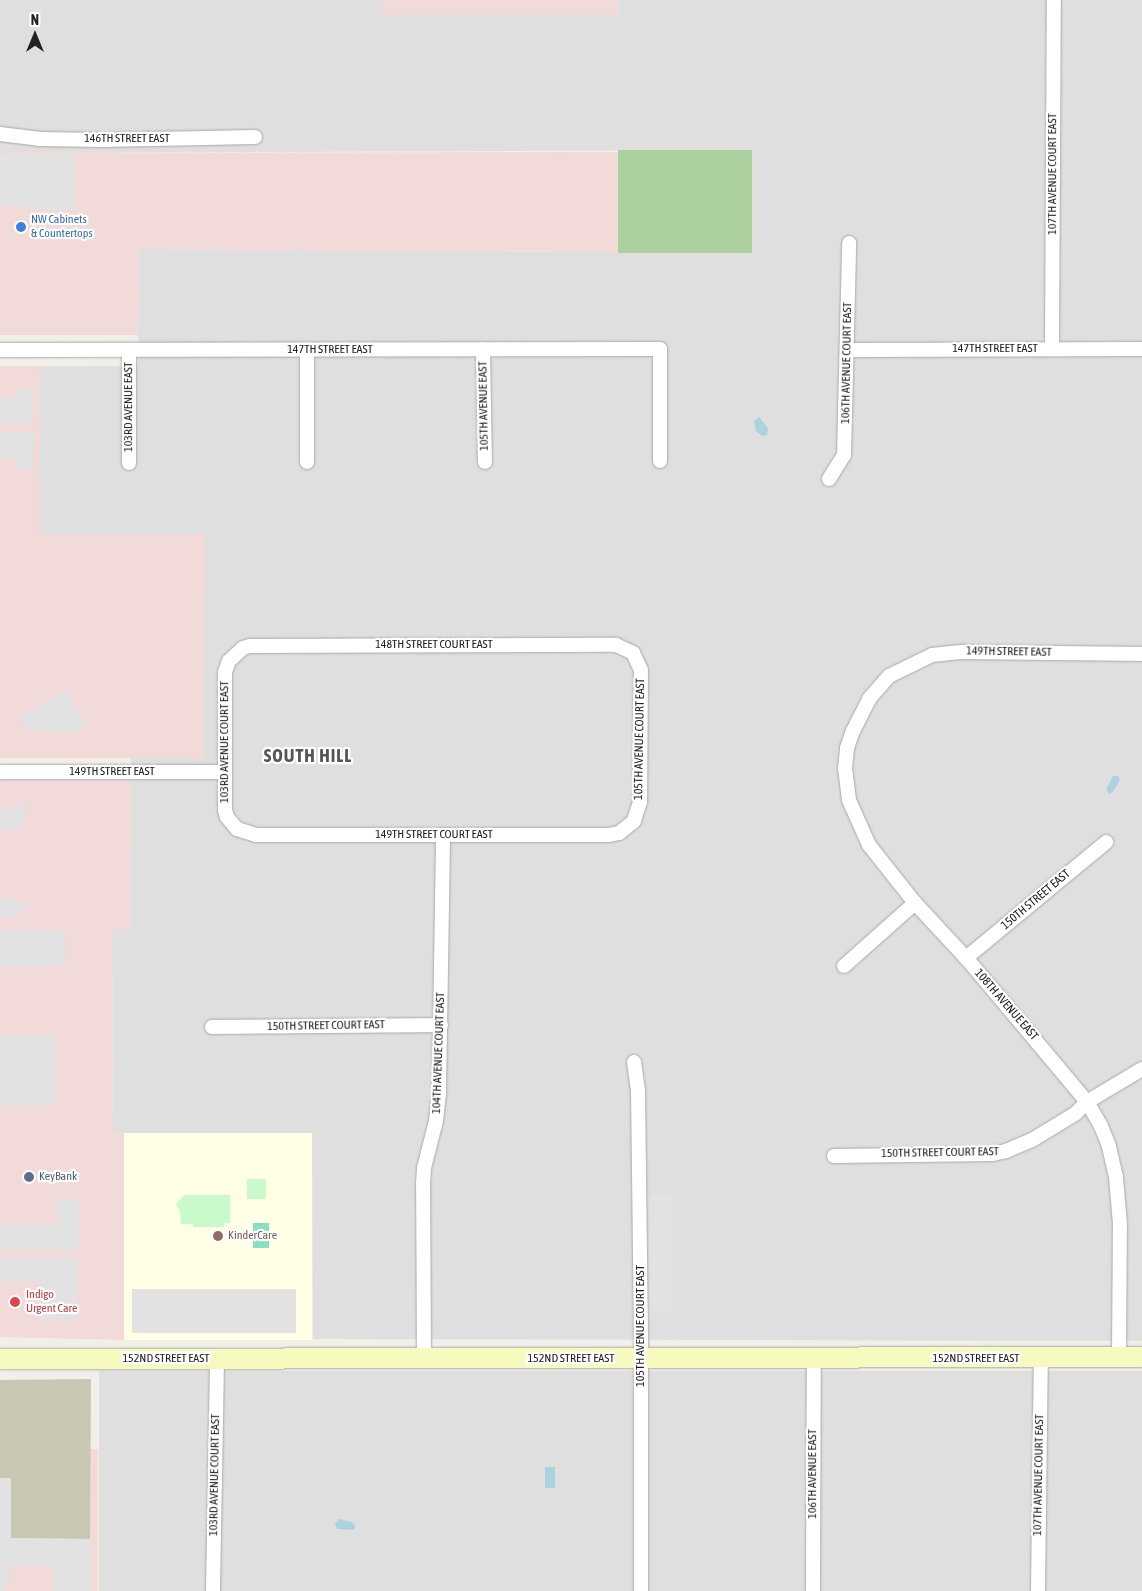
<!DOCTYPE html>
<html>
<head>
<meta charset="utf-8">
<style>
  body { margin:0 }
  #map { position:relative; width:1142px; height:1591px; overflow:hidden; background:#f2efe9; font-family:"Asap Condensed",sans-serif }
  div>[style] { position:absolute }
  .residential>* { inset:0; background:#e0dfdf; transform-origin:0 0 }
  .commercial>* { inset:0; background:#f2dad9; transform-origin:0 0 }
  .education>* { inset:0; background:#ffffe5; transform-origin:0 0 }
  .construction>* { inset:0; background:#c7c7b4 }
  .forest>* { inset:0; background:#add19e; transform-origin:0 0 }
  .park>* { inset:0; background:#c8facc; transform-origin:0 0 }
  .pitch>* { inset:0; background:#88e0be; transform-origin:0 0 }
  .parking>* { inset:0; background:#e2e2e2; transform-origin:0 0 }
  .water>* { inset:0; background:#aad3df; transform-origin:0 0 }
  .roads { filter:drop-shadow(0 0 1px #a9a9a9) drop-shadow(0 0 1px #a9a9a9) }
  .street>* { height:14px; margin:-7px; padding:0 7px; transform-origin:7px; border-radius:7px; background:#fff }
  .secondary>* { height:20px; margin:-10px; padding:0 10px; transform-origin:10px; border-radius:10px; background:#f7fabf }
  .dots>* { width:14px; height:14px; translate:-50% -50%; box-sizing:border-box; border:2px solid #fff; border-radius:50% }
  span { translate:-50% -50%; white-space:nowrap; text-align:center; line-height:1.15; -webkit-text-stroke:4.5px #fff; paint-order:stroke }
  .street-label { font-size:12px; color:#222 }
  .shop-label { font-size:12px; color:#366cbe }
  .left { translate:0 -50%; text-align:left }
  .service-label { font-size:12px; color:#4e5e75 }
  .education-label { font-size:12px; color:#785e54 }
  .health-label { font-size:12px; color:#be3a42 }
  .district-label { font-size:18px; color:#555; font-weight:700; letter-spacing:1px }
  .north { position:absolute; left:10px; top:10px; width:50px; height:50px; -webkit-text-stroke:4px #fff; paint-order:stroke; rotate:0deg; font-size:14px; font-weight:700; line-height:20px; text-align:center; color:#222 }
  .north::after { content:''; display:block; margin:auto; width:18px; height:22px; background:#222; clip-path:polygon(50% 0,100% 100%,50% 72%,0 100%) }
</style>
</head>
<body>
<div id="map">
  <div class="residential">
    <i style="clip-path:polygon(0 0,383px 0,383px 14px,617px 15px,618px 0,1142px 0,1142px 1341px,313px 1339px,312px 1133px,113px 1134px,112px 929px,130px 929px,131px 758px,204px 758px,38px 534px,40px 366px,138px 366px,139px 249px,751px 253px,752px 150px,0 153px)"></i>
    <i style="left:99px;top:1371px;width:1043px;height:220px"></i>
  </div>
  <div class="commercial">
    <i style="left:383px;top:0;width:235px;height:15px"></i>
    <i style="clip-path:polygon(618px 152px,618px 252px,139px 249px,138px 335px,0 335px,0 153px)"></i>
    <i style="clip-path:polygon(0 366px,40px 366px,39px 534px,205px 534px,204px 758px,0 758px)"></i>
    <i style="clip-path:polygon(0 780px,131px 780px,130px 929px,112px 929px,113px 1133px,124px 1133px,125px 1340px,0 1337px)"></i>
    <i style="left:0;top:1449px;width:98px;height:142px"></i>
  </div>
  <div class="education">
    <i style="left:124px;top:1133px;width:188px;height:207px"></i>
  </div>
  <div class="construction">
    <i style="clip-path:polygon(91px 1379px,90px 1539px,11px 1538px,11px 1479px,0 1478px,0 1380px)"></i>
  </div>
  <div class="forest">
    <i style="left:752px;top:150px;width:103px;height:134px;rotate:90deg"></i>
  </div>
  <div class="park">
    <i style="left:247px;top:1179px;width:19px;height:20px"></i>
    <i style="clip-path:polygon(184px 1195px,230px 1195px,230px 1223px,224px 1223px,224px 1227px,193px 1227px,193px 1224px,181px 1224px,180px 1211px,176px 1204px)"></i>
  </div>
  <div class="pitch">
    <i style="left:253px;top:1223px;width:16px;height:25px"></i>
  </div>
  <div class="parking">
    <i style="clip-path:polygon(0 155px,75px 155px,75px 210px,25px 210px,24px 206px,0 206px)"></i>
    <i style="clip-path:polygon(16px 390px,33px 390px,32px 424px,0 423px,0 397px,15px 397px)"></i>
    <i style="clip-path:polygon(0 431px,34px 432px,33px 470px,16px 470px,16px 459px,0 459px)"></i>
    <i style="clip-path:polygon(67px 690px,87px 725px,73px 733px,26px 730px,19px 717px)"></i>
    <i style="clip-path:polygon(26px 803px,24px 827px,0 832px,0 809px)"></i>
    <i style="clip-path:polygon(0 897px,23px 903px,31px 905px,13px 920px,0 916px)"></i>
    <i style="left:65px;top:931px;width:35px;height:65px;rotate:90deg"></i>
    <i style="left:0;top:1036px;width:54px;height:69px"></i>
    <i style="clip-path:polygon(657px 1194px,672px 1194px,672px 1313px,648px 1313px,648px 1201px)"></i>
    <i style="clip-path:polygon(0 1199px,1px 1224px,57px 1224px,57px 1199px,79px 1199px,79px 1250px,0 1250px)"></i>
    <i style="clip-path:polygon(0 1257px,77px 1257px,77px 1321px,40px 1321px,40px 1282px,0 1281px)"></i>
    <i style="left:132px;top:1289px;width:164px;height:44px"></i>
    <i style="clip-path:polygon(0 1478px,11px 1478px,11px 1538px,90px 1539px,90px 1591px,52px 1591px,52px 1565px,10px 1565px,9px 1586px,4px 1586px,4px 1591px,0 1591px)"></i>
  </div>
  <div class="water">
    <i style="clip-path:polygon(759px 417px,768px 428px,767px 435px,762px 436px,756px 431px,754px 421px)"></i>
    <i style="clip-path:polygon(1113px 776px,1118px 776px,1120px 780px,1113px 792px,1109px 794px,1106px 789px)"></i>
    <i style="left:545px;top:1467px;width:10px;height:21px"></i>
    <i style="clip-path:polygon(340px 1519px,352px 1522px,355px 1526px,354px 1530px,337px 1529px,335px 1523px)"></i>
  </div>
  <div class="roads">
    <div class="street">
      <i style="left:0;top:134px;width:39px;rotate:7deg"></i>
      <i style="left:39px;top:139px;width:64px;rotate:0.9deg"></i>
      <i style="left:103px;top:140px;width:152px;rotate:-1.1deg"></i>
      <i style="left:483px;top:349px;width:113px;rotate:89deg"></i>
      <i style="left:1052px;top:349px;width:349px;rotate:-89.7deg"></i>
      <i style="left:0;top:350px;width:660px;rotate:-0.09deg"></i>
      <i style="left:660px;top:349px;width:112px;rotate:90deg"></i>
      <i style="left:129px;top:350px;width:113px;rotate:90deg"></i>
      <i style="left:847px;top:350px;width:295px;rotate:-0.2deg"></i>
      <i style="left:307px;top:462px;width:112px;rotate:-90deg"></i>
      <i style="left:829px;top:479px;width:28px;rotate:-58deg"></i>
      <i style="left:844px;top:455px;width:212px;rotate:-88.6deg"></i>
      <i style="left:616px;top:645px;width:19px;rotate:25deg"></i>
      <i style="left:633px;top:653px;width:19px;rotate:65deg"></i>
      <i style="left:641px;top:670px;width:132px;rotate:90.4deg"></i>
      <i style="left:640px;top:802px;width:20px;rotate:108deg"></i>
      <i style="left:634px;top:821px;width:19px;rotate:141deg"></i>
      <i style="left:619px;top:833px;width:10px;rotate:169deg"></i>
      <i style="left:609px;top:835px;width:353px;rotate:180deg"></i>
      <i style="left:256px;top:835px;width:20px;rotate:-162deg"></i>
      <i style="left:237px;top:829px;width:16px;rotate:-130deg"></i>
      <i style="left:227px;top:817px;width:7px;rotate:-106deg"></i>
      <i style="left:225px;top:810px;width:138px;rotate:-90deg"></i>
      <i style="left:225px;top:672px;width:12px;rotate:-70deg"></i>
      <i style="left:229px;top:661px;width:19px;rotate:-43deg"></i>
      <i style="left:243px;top:648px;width:7px;rotate:-16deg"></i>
      <i style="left:250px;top:646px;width:366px;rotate:-0.2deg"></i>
      <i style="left:0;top:772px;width:225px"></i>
      <i style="left:966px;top:958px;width:182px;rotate:-39.6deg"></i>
      <i style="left:844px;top:966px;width:95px;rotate:-41.6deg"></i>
      <i style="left:212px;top:1027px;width:229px;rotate:-0.5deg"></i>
      <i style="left:634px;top:1062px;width:29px;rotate:82deg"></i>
      <i style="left:638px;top:1091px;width:250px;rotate:89.3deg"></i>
      <i style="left:641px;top:1341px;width:250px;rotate:90deg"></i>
      <i style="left:834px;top:1156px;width:159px;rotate:-0.7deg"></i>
      <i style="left:993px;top:1154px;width:13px;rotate:-13deg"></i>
      <i style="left:1006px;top:1151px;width:28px;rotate:-23deg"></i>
      <i style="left:1032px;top:1140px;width:50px;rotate:-31.2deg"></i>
      <i style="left:1075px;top:1114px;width:17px;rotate:-45deg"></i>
      <i style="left:1087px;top:1102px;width:64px;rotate:-31deg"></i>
      <i style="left:1119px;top:1357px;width:133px;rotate:-89.6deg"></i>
      <i style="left:1120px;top:1224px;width:47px;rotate:-94.9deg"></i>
      <i style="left:1116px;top:1177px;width:32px;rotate:-103deg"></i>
      <i style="left:1109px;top:1146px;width:22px;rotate:-112deg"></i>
      <i style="left:1101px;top:1126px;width:28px;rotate:-120deg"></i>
      <i style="left:1087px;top:1102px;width:188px;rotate:-130deg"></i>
      <i style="left:966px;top:958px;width:75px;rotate:-132.8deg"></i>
      <i style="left:915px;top:903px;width:74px;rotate:-128.4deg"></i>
      <i style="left:869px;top:845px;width:49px;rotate:-114deg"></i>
      <i style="left:849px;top:800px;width:32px;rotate:-97deg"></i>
      <i style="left:845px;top:768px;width:20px;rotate:-84deg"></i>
      <i style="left:847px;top:748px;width:18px;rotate:-71deg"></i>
      <i style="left:853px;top:731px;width:36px;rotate:-63deg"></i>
      <i style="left:869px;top:699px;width:30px;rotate:-49deg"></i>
      <i style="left:889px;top:676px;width:48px;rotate:-26deg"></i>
      <i style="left:932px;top:655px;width:31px;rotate:-6deg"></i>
      <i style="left:963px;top:652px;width:179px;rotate:0.6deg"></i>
      <i style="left:424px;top:1359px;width:175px;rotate:-90.3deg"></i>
      <i style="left:423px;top:1184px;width:16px;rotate:-86deg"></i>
      <i style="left:424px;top:1168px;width:49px;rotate:-75.7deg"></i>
      <i style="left:436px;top:1121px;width:27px;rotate:-84deg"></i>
      <i style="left:439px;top:1094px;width:259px;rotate:-89.1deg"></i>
      <i style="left:213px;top:1591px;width:232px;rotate:-89deg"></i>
      <i style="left:813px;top:1591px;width:234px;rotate:-89.8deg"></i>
      <i style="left:1038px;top:1591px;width:232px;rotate:-89.3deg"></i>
    </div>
    <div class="secondary">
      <i style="left:0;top:1359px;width:1142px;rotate:-0.1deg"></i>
    </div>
  </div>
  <div class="dots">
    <i style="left:21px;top:227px;background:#3f7fe0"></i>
    <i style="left:29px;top:1177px;background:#5c6f8a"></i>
    <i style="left:218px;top:1236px;background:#8d6e63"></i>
    <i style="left:15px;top:1302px;background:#e0444e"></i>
  </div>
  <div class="street-label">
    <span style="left:127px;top:139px">146TH STREET EAST</span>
    <span style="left:1053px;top:174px;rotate:-90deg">107TH AVENUE COURT EAST</span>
    <span style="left:995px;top:349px">147TH STREET EAST</span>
    <span style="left:330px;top:350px">147TH STREET EAST</span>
    <span style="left:847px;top:363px;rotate:-89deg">106TH AVENUE COURT EAST</span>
    <span style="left:484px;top:406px;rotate:-91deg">105TH AVENUE EAST</span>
    <span style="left:129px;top:407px;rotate:-90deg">103RD AVENUE EAST</span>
    <span style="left:434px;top:645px">148TH STREET COURT EAST</span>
    <span style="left:1009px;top:652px;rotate:1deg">149TH STREET EAST</span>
    <span style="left:640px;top:739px;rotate:-89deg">105TH AVENUE COURT EAST</span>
    <span style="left:225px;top:742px;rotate:-90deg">103RD AVENUE COURT EAST</span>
    <span style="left:112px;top:772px">149TH STREET EAST</span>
    <span style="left:434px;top:835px">149TH STREET COURT EAST</span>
    <span style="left:1036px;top:900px;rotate:-40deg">150TH STREET EAST</span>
    <span style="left:1006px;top:1005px;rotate:49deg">108TH AVENUE EAST</span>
    <span style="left:326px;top:1026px;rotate:-1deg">150TH STREET COURT EAST</span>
    <span style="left:439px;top:1053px;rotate:-88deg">104TH AVENUE COURT EAST</span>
    <span style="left:940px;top:1153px;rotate:-1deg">150TH STREET COURT EAST</span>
    <span style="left:641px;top:1326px;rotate:-90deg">105TH AVENUE COURT EAST</span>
    <span style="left:166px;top:1359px">152ND STREET EAST</span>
    <span style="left:571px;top:1359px">152ND STREET EAST</span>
    <span style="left:976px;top:1359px">152ND STREET EAST</span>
    <span style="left:813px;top:1474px;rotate:-90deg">106TH AVENUE EAST</span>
    <span style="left:215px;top:1475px;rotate:-89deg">103RD AVENUE COURT EAST</span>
    <span style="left:1039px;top:1475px;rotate:-89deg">107TH AVENUE COURT EAST</span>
  </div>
  <div class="shop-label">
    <span class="left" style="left:31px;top:227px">NW Cabinets<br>&amp; Countertops</span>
  </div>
  <div class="service-label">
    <span class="left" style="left:39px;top:1177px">KeyBank</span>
  </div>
  <div class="education-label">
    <span class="left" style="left:228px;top:1236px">KinderCare</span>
  </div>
  <div class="health-label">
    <span class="left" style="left:26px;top:1302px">Indigo<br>Urgent Care</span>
  </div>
  <div class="district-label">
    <span style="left:308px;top:756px">SOUTH HILL</span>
  </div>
  <div class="north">N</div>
</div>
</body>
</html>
